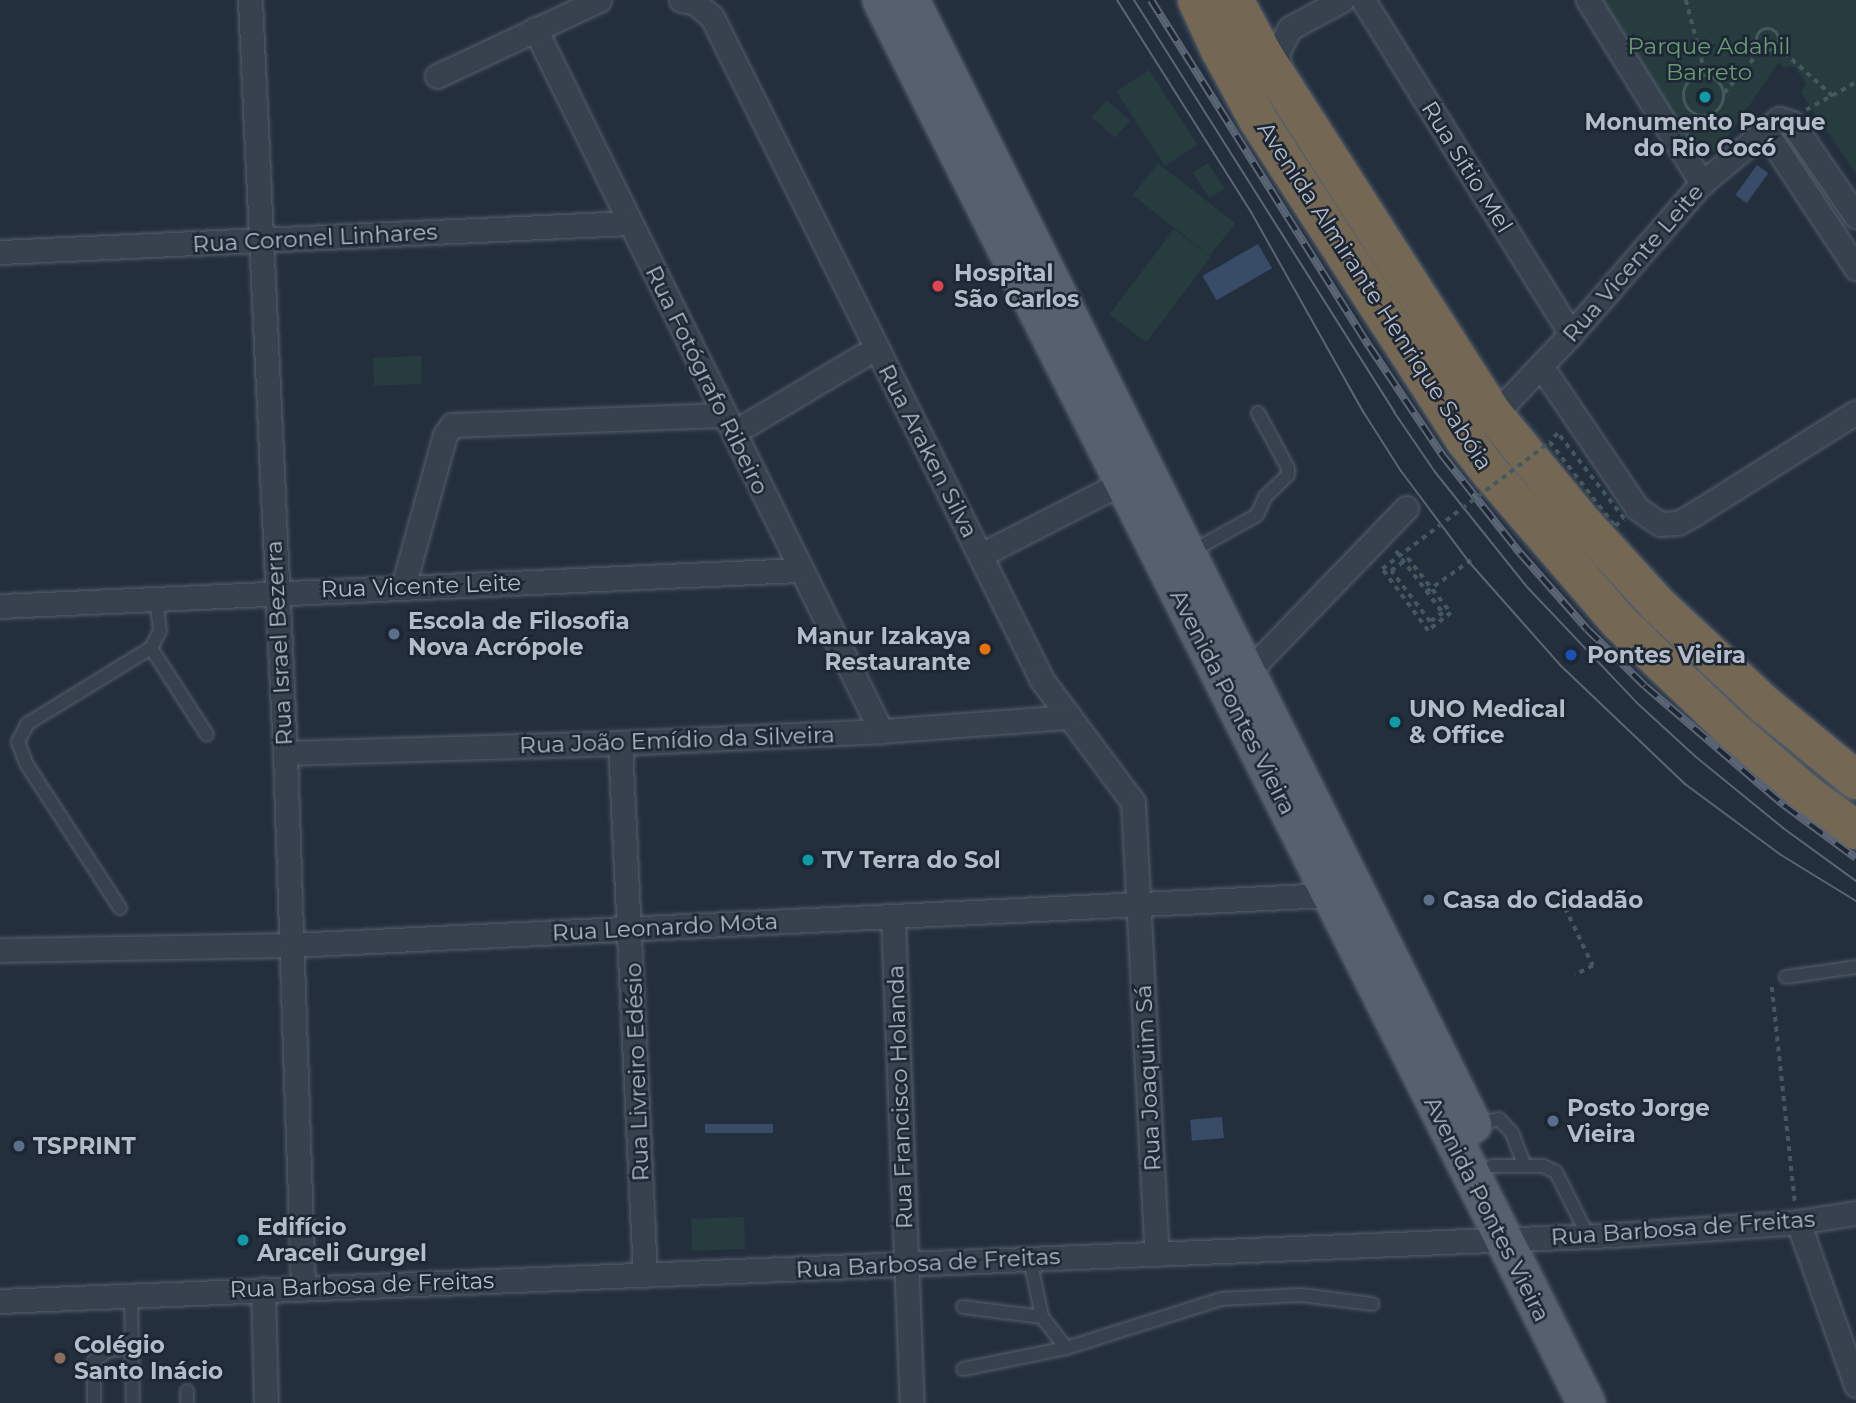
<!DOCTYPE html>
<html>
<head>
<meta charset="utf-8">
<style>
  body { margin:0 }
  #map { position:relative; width:1856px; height:1403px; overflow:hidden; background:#242f3e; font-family:Montserrat,sans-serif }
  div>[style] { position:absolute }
  .green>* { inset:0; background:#263c3f; transform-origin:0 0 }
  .water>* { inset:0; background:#394c67; transform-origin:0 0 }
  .path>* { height:3.5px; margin-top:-1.75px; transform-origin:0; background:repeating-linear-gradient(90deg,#44595c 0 5px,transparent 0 10px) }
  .path>.ring { margin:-1.75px; padding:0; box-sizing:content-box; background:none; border:3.5px solid #44595c; border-radius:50% }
  .roads { filter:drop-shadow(0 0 2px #565f6c) drop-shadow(0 0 2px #565f6c) }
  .lane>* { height:12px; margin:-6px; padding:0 6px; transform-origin:6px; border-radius:6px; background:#38414e }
  .street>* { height:23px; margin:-11.5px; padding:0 11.5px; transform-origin:11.5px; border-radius:11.5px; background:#38414e }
  .primary>* { height:37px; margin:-18.5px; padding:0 18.5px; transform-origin:18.5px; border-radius:18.5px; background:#56606e }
  .highway>* { height:38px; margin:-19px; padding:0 19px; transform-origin:19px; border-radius:19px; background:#746855 }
  .tram>* { height:2px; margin:-1px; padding:0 1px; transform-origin:1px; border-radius:1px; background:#5a6575 }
  .rail>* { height:8px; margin-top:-4px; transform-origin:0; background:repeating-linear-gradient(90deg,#1d2633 0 16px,#5a6575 0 32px); box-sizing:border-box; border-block:2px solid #5a6575 }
  .path-bridge>* { height:3.5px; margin-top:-1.75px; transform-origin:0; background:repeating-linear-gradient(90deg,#44595c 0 5px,transparent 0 10px) }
  .dots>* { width:19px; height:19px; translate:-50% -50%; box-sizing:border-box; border:4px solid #1d2633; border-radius:50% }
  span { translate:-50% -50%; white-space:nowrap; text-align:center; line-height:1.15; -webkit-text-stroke:5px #1d2633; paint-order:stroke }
  .park-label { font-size:23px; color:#6b9a76 }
  .poi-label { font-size:23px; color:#b4bcc9; font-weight:700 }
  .left { translate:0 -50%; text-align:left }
  .right { translate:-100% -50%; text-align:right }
  .street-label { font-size:23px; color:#b4bcc9 }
</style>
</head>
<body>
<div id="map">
  <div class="green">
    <i style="clip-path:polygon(1596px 0,1856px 0,1856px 174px,1801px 93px,1806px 83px,1794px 66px,1784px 68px,1779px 62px,1718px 151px,1699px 154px)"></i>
    <i style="left:1149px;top:70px;width:89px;height:39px;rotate:57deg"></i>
    <i style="left:1107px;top:100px;width:31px;height:23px;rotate:42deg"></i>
    <i style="left:1158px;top:163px;width:98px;height:41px;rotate:38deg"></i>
    <i style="left:1208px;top:163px;width:30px;height:18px;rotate:57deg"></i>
    <i style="left:1174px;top:229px;width:46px;height:107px;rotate:37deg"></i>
    <i style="left:421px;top:356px;width:28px;height:48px;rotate:88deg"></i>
    <i style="left:744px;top:1217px;width:32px;height:53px;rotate:88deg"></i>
  </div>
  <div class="water">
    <i style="left:1757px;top:165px;width:14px;height:37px;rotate:36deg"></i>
    <i style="left:1258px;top:244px;width:28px;height:64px;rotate:60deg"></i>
    <i style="left:1222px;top:1117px;width:21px;height:32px;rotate:85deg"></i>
    <i style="left:773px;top:1124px;width:9px;height:68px;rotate:90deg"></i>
  </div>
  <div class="path">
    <i style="left:1686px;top:0;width:79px;rotate:75.3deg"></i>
    <i class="ring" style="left:1757px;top:29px;width:18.5px;height:18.5px"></i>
    <i style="left:1777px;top:46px;width:75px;rotate:41.8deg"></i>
    <i class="ring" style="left:1684px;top:76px;width:36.5px;height:36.5px"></i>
    <i style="left:1724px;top:93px;width:57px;rotate:-49.3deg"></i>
    <i style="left:1806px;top:110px;width:57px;rotate:-29.2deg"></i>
    <i style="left:1396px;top:551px;width:78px;rotate:52.8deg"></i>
    <i style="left:1426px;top:592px;width:55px;rotate:-35.4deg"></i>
    <i style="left:1563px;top:898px;width:2px;rotate:153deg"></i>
    <i style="left:1561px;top:899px;width:74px;rotate:64.5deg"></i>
    <i style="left:1593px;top:966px;width:20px;rotate:153deg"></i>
    <i style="left:1772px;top:987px;width:216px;rotate:83.9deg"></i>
  </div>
  <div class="roads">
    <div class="lane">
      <i style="left:1189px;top:553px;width:78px;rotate:-29.2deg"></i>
      <i style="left:1257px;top:515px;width:20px;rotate:-66deg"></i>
      <i style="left:1265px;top:497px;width:32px;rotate:-44deg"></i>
      <i style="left:1288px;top:475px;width:7px;rotate:-90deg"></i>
      <i style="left:1288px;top:468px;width:63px;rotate:-118.6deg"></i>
      <i style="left:151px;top:648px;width:103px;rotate:57.2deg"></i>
      <i style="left:120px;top:908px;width:173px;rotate:-123deg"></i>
      <i style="left:26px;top:763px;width:22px;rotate:-111deg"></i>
      <i style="left:18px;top:742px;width:20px;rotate:-63deg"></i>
      <i style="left:27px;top:724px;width:145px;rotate:-31.5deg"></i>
      <i style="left:151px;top:648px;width:19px;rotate:-62deg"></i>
      <i style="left:160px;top:631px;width:31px;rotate:-97deg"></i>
      <i style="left:1786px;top:977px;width:71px;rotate:-8.1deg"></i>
      <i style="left:1474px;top:1126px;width:26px;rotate:-16deg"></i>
      <i style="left:1499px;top:1119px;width:19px;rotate:47deg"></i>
      <i style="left:1512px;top:1133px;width:34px;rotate:69deg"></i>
      <i style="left:1492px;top:1166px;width:51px"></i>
      <i style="left:1543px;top:1166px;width:14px;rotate:25deg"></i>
      <i style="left:1556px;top:1172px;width:72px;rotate:63.4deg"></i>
      <i style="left:1030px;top:1259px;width:59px;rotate:78.3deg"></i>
      <i style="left:1042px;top:1317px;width:39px;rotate:52deg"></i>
      <i style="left:1066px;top:1348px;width:163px;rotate:-17.5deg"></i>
      <i style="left:1221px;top:1299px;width:80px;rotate:-2.9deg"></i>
      <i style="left:1301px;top:1295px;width:72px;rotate:7.2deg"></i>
      <i style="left:131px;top:1293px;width:110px;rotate:89deg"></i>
      <i style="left:963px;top:1307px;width:80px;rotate:7.2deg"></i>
      <i style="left:963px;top:1369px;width:105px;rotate:-11.5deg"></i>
      <i style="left:187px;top:1391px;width:12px;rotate:90deg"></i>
      <i style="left:94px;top:1403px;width:42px;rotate:-90deg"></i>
      <i style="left:94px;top:1361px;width:16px;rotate:-38deg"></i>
      <i style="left:107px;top:1351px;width:25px;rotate:-9deg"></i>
    </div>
    <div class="street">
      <i style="left:250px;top:0;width:754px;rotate:87.34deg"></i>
      <i style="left:285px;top:753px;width:534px;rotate:88.07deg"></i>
      <i style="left:681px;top:0;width:13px;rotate:9deg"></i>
      <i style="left:694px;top:2px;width:23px;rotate:40deg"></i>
      <i style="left:712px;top:17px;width:741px;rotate:63.54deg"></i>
      <i style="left:1042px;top:680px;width:152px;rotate:53.3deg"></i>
      <i style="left:1133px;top:802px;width:452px;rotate:87deg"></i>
      <i style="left:1363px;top:0;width:393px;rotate:58.1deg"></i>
      <i style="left:1588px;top:0;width:216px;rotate:58.1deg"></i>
      <i style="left:535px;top:29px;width:783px;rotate:63.76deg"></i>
      <i style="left:1281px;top:74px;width:21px;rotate:-101deg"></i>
      <i style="left:1277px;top:53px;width:28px;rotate:-63deg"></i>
      <i style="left:1290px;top:28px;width:59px;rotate:-28.3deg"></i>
      <i style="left:437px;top:76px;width:179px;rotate:-25.1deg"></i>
      <i style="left:1764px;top:129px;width:167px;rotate:56.5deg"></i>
      <i style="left:0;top:252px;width:631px;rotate:-2.64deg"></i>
      <i style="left:1541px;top:366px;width:171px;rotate:55.9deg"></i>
      <i style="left:1637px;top:508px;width:28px;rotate:35deg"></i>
      <i style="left:1660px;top:524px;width:18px;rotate:-3deg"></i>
      <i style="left:1678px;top:523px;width:18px;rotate:-29deg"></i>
      <i style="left:1694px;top:514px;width:191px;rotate:-32.2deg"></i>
      <i style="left:1494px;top:415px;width:112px;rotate:-46.5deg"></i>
      <i style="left:1571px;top:334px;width:200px;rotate:-49.1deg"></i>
      <i style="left:1702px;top:183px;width:100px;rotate:-39.7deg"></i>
      <i style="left:1779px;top:119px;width:14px;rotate:17deg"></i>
      <i style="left:1792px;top:123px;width:113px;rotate:55.5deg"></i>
      <i style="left:748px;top:424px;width:133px;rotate:-30.8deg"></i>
      <i style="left:981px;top:555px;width:160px;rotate:-27.2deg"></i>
      <i style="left:403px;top:587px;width:158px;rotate:-74.6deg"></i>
      <i style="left:445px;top:435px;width:12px;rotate:-55deg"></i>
      <i style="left:452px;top:425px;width:273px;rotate:-2.1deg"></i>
      <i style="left:0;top:606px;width:801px;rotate:-2.58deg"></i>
      <i style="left:1238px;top:682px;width:242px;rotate:-46deg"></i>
      <i style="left:620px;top:743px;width:533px;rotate:87.31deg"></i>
      <i style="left:285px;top:753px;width:335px;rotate:-1.7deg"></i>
      <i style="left:620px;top:743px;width:261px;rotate:-2.6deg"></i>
      <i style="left:881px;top:731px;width:189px;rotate:-4.3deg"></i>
      <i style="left:893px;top:917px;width:486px;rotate:87.8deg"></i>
      <i style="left:0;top:950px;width:291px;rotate:-1deg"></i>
      <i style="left:291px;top:945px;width:1039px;rotate:-2.76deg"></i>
      <i style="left:1798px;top:1222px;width:173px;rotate:70.4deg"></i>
      <i style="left:263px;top:1289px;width:114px;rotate:88.5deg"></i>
      <i style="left:0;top:1301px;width:1615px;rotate:-2.34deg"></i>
      <i style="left:1614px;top:1235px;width:184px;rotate:-4deg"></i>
      <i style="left:1798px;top:1222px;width:59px;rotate:-8.8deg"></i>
    </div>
    <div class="primary">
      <i style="left:881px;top:0;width:1570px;rotate:63.32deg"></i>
      <i style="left:910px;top:0;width:1257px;rotate:63.43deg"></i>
    </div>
    <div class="highway">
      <i style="left:1197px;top:0;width:55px;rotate:65.3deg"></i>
      <i style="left:1220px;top:50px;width:80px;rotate:61.5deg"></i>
      <i style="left:1258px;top:120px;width:380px;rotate:57.1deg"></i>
      <i style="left:1464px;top:439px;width:42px;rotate:51.8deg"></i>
      <i style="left:1490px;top:472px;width:198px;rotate:49.3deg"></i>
      <i style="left:1619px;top:622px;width:153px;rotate:43.7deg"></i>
      <i style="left:1730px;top:728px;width:104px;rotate:40.7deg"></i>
      <i style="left:1809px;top:796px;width:58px;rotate:35.9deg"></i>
      <i style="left:1234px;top:0;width:64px;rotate:61.8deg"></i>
      <i style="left:1264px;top:56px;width:426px;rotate:57.4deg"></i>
      <i style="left:1494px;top:415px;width:141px;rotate:50.5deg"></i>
      <i style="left:1584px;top:524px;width:110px;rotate:47.6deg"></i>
      <i style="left:1658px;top:605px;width:146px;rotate:43.1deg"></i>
      <i style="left:1765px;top:705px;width:118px;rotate:39.5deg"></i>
    </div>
  </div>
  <div class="tram">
    <i style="left:1117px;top:0;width:251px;rotate:57.7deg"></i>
    <i style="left:1251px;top:212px;width:231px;rotate:60.7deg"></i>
    <i style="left:1364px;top:413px;width:69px;rotate:57.5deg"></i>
    <i style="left:1401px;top:471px;width:114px;rotate:53.2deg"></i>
    <i style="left:1469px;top:562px;width:137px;rotate:48.5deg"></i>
    <i style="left:1560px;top:665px;width:173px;rotate:43.6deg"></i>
    <i style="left:1685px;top:784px;width:119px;rotate:36.5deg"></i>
    <i style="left:1781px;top:855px;width:88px;rotate:31.5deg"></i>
    <i style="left:1134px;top:0;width:487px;rotate:57.7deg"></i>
    <i style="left:1394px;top:412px;width:73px;rotate:55.7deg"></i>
    <i style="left:1435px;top:472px;width:149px;rotate:51.3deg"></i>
    <i style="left:1528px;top:588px;width:157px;rotate:46.5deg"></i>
    <i style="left:1636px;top:702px;width:81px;rotate:42.5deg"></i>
    <i style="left:1696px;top:757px;width:112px;rotate:39.2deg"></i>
    <i style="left:1783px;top:828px;width:90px;rotate:36deg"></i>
  </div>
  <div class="rail">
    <i style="left:1151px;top:0;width:409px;rotate:57.8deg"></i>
    <i style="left:1369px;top:346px;width:133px;rotate:56.1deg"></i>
    <i style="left:1443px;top:456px;width:124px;rotate:51.6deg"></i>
    <i style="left:1520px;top:553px;width:101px;rotate:48.6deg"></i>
    <i style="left:1587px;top:629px;width:81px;rotate:44.5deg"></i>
    <i style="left:1645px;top:686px;width:183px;rotate:40.6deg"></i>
    <i style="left:1784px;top:805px;width:89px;rotate:36.4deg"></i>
  </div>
  <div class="path-bridge">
    <i style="left:1443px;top:613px;width:16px;rotate:145deg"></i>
    <i style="left:1430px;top:622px;width:64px;rotate:-127.4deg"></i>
    <i style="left:1391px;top:571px;width:21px;rotate:-37deg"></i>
    <i style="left:1408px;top:558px;width:70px;rotate:52deg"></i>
    <i style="left:1451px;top:613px;width:29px;rotate:142deg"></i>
    <i style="left:1428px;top:631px;width:77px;rotate:-126.6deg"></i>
    <i style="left:1382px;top:569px;width:211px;rotate:-37.1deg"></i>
    <i style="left:1550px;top:442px;width:106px;rotate:52.3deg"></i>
    <i style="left:1615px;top:526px;width:11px;rotate:-38deg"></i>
    <i style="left:1624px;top:519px;width:108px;rotate:-127.8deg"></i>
    <i style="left:1558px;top:434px;width:8px;rotate:140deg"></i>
  </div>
  <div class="dots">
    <i style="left:1705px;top:97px;background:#0f9aa8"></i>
    <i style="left:938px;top:286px;background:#e0444e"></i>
    <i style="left:394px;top:634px;background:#5c6f8a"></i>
    <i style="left:985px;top:649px;background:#e8710a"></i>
    <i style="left:1571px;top:655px;background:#1a4fb4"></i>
    <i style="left:1395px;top:722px;background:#0f9aa8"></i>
    <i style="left:808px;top:860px;background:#0f9aa8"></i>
    <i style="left:1429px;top:900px;background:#5c6f8a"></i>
    <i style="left:1553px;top:1121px;background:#5c6f8a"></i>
    <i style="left:19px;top:1146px;background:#5c6f8a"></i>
    <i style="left:243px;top:1240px;background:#0f9aa8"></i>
    <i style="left:60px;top:1358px;background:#8d6e63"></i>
  </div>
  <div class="park-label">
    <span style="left:1709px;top:59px">Parque Adahil<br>Barreto</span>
  </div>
  <div class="poi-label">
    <span style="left:1705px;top:135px">Monumento Parque<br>do Rio Cocó</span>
    <span class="left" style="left:954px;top:286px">Hospital<br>São Carlos</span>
    <span class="left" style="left:408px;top:634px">Escola de Filosofia<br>Nova Acrópole</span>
    <span class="right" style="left:971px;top:649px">Manur Izakaya<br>Restaurante</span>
    <span class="left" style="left:1587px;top:655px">Pontes Vieira</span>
    <span class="left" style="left:1409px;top:722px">UNO Medical<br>&amp; Office</span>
    <span class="left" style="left:822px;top:860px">TV Terra do Sol</span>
    <span class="left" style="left:1443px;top:900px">Casa do Cidadão</span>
    <span class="left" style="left:1567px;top:1121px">Posto Jorge<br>Vieira</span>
    <span class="left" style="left:33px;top:1146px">TSPRINT</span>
    <span class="left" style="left:257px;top:1240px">Edifício<br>Araceli Gurgel</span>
    <span class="left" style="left:74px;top:1358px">Colégio<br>Santo Inácio</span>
  </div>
  <div class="street-label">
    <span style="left:1467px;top:167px;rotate:58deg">Rua Sítio Mel</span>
    <span style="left:315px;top:238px;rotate:-3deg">Rua Coronel Linhares</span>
    <span style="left:1633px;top:263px;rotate:-49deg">Rua Vicente Leite</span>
    <span style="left:1375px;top:296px;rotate:57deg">Avenida Almirante Henrique Sabóia</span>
    <span style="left:707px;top:380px;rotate:64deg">Rua Fotógrafo Ribeiro</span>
    <span style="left:928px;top:451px;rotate:63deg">Rua Araken Silva</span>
    <span style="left:421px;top:586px;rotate:-2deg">Rua Vicente Leite</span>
    <span style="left:279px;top:643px;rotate:-93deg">Rua Israel Bezerra</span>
    <span style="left:1233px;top:702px;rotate:63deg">Avenida Pontes Vieira</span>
    <span style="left:677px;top:740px;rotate:-2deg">Rua João Emídio da Silveira</span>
    <span style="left:665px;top:927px;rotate:-3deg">Rua Leonardo Mota</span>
    <span style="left:637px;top:1072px;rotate:-92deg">Rua Livreiro Edésio</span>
    <span style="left:1148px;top:1078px;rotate:-93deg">Rua Joaquim Sá</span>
    <span style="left:900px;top:1097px;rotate:-92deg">Rua Francisco Holanda</span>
    <span style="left:1487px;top:1209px;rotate:63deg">Avenida Pontes Vieira</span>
    <span style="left:1683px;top:1228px;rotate:-4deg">Rua Barbosa de Freitas</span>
    <span style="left:928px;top:1263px;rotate:-3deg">Rua Barbosa de Freitas</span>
    <span style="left:362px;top:1285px;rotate:-2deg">Rua Barbosa de Freitas</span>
  </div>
</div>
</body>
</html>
